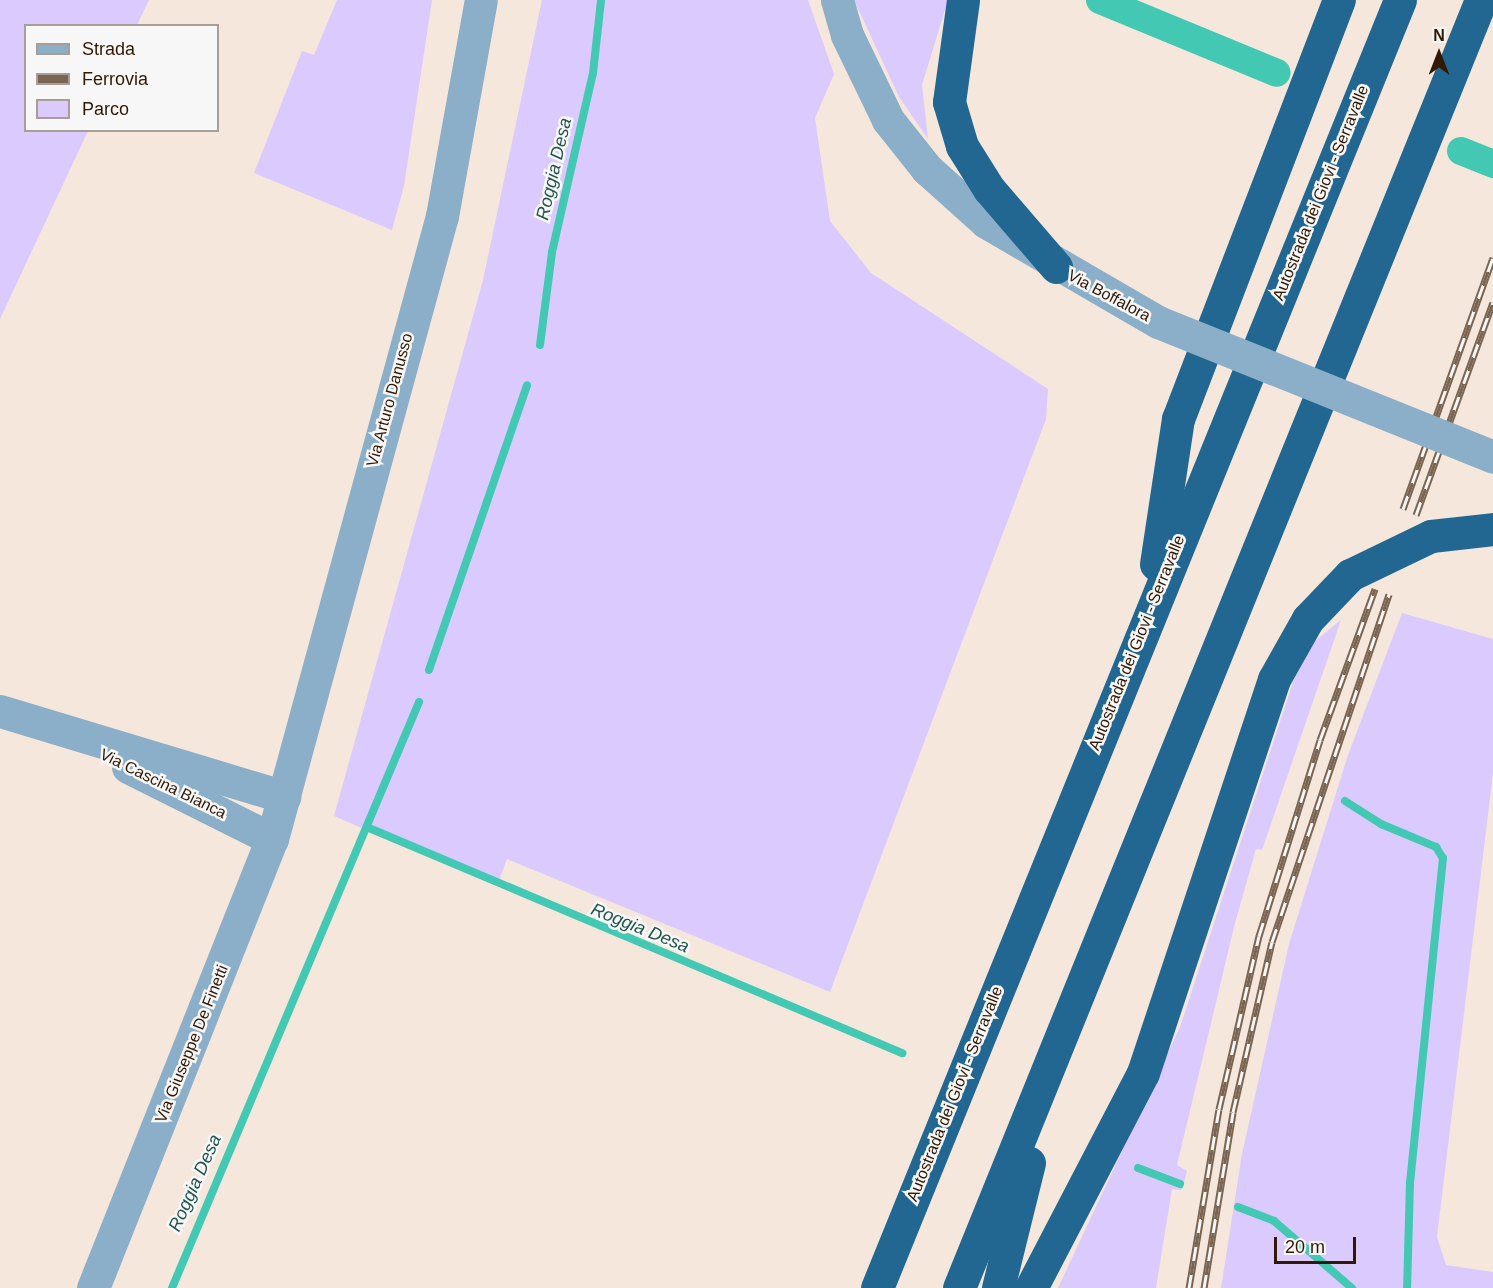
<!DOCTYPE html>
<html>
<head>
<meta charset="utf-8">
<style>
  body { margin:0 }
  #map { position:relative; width:1493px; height:1288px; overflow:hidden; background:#f5e7dc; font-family:Helvetica,sans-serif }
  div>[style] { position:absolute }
  .green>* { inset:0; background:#dbcafe }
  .stream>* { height:8px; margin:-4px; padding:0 4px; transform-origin:4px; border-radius:4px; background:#43c9b3 }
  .canal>* { height:28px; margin:-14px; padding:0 14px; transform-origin:14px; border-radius:14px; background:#43c9b3 }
  .minor>* { height:33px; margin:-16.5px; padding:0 16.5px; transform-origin:16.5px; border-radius:16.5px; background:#8bafc8 }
  .highway>* { height:33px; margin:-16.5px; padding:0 16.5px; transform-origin:16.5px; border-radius:16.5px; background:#216791 }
  .rail>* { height:7px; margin-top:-3.5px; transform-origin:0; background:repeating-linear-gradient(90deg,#f7f7f7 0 14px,#7a6553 0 28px); box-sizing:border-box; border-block:2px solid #7a6553 }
  .minor-bridge>* { height:33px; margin:-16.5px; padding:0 16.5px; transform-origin:16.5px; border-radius:16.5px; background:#8bafc8 }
  .highway-bridge>* { height:33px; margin:-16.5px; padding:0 16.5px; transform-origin:16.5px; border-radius:16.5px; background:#216791 }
  span { translate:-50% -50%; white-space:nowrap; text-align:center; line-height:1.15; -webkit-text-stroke:5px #f7f7f7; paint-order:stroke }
  .street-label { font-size:16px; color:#321903 }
  .water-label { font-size:18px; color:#20564d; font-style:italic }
  .legend { position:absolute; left:24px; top:24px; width:195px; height:108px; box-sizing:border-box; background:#f7f7f7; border:2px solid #a89e95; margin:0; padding:8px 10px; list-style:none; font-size:18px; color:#321903 }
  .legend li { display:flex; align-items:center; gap:12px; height:30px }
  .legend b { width:30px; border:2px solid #a89e95 }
  .north { position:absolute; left:1409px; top:24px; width:60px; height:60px; -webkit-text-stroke:4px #f7f7f7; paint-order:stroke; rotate:0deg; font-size:16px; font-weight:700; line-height:24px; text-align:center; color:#321903 }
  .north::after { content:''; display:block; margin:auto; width:21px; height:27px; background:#321903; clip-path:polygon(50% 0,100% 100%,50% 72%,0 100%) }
  .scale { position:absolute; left:1274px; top:1237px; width:82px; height:27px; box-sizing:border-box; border:3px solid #321903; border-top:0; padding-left:8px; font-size:18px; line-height:21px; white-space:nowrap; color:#321903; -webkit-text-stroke:4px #f7f7f7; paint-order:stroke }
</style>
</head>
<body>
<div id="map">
  <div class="green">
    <i style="clip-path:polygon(0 0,149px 0,137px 25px,26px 26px,26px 130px,88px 131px,0 319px)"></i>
    <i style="clip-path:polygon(337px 0,432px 0,404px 186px,392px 230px,254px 173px,302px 51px,314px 55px)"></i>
    <i style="clip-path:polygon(542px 0,808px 0,834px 74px,815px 118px,830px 221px,871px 273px,1048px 389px,1046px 419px,830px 992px,507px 859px,497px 886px,334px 816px,483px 280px)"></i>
    <i style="clip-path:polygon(854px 0,948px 0,922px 85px,928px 139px,899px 97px)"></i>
    <i style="clip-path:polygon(1402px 613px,1493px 639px,1493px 773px,1437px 1237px,1446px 1265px,1493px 1272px,1493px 1288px,1221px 1288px,1242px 1154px,1289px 944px,1348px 755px)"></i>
    <i style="clip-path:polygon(1341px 620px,1262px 850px,1256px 849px,1235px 923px,1177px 1165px,1187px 1171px,1182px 1190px,1172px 1189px,1156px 1288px,1058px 1288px,1180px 1027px,1294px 679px,1315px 641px)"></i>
  </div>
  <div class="stream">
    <i style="left:540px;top:345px;width:94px;rotate:-82.6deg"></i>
    <i style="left:552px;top:252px;width:184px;rotate:-77.1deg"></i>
    <i style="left:593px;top:73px;width:73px;rotate:-83.7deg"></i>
    <i style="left:429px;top:670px;width:301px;rotate:-71deg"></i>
    <i style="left:1345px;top:801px;width:43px;rotate:32.6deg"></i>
    <i style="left:1381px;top:824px;width:60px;rotate:22.7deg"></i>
    <i style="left:1436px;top:847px;width:13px;rotate:58deg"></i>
    <i style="left:1443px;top:858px;width:327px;rotate:95.8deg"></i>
    <i style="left:1410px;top:1183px;width:105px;rotate:91.6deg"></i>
    <i style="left:369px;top:828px;width:579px;rotate:22.89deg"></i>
    <i style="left:1138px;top:1168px;width:45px;rotate:20.9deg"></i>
    <i style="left:1238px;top:1207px;width:39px;rotate:21deg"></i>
    <i style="left:1274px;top:1221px;width:103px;rotate:40.7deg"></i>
    <i style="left:172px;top:1288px;width:636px;rotate:-67.14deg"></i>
  </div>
  <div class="canal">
    <i style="left:1100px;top:0;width:191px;rotate:22.4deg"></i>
    <i style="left:1461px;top:151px;width:35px;rotate:22deg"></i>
  </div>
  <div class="minor">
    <i style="left:837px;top:0;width:36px;rotate:74deg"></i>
    <i style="left:847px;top:35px;width:94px;rotate:64.2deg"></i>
    <i style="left:888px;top:120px;width:63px;rotate:51.5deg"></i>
    <i style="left:927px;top:169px;width:79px;rotate:41.9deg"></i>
    <i style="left:986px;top:222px;width:199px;rotate:30.2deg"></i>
    <i style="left:0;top:711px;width:297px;rotate:16.8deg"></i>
    <i style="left:128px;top:767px;width:161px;rotate:26.6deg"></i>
    <i style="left:93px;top:1288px;width:483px;rotate:-68.3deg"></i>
    <i style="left:272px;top:839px;width:646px;rotate:-74.74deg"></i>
    <i style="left:442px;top:216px;width:219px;rotate:-79.8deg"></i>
  </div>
  <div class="highway">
    <i style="left:963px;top:0;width:103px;rotate:97.8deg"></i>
    <i style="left:949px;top:102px;width:46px;rotate:73.5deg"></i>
    <i style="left:962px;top:146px;width:51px;rotate:57.9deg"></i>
    <i style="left:989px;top:189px;width:103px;rotate:49.3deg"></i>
    <i style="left:1156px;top:564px;width:147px;rotate:-81.4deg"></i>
    <i style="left:1178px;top:419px;width:449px;rotate:-69deg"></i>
    <i style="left:877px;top:1288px;width:1390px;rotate:-67.9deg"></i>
    <i style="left:959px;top:1288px;width:1390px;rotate:-67.94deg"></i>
    <i style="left:998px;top:1288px;width:129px;rotate:-76.1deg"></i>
    <i style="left:1031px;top:1288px;width:242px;rotate:-62.5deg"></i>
    <i style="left:1143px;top:1073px;width:415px;rotate:-71.6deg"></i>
  </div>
  <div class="rail">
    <i style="left:1403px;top:509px;width:267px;rotate:-70.3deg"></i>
    <i style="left:1416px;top:515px;width:226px;rotate:-70.1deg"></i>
    <i style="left:1189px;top:1288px;width:181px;rotate:-80.5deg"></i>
    <i style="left:1219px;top:1109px;width:178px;rotate:-77deg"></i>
    <i style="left:1259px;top:936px;width:205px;rotate:-72.7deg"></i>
    <i style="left:1320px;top:740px;width:161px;rotate:-70deg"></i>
    <i style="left:1204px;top:1288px;width:178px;rotate:-80.6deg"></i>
    <i style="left:1233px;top:1112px;width:174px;rotate:-77.1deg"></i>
    <i style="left:1272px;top:942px;width:367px;rotate:-71.4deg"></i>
  </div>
  <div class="minor-bridge">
    <i style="left:1158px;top:322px;width:361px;rotate:21.9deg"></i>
  </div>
  <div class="highway-bridge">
    <i style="left:1274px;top:679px;width:69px;rotate:-60.5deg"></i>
    <i style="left:1308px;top:619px;width:61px;rotate:-46.3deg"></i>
    <i style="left:1350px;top:575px;width:90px;rotate:-25.7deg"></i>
    <i style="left:1431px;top:536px;width:62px;rotate:-6.4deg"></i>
  </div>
  <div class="street-label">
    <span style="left:1321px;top:193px;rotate:-68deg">Autostrada dei Giovi - Serravalle</span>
    <span style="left:1109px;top:296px;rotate:28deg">Via Boffalora</span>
    <span style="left:390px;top:400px;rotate:-75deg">Via Arturo Danusso</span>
    <span style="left:1137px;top:643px;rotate:-68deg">Autostrada dei Giovi - Serravalle</span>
    <span style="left:163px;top:784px;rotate:26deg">Via Cascina Bianca</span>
    <span style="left:192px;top:1044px;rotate:-68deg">Via Giuseppe De Finetti</span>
    <span style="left:955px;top:1094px;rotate:-68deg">Autostrada dei Giovi - Serravalle</span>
  </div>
  <div class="water-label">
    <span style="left:554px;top:169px;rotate:-77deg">Roggia Desa</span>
    <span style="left:640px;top:928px;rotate:22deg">Roggia Desa</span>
    <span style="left:195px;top:1183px;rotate:-66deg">Roggia Desa</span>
  </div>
  <ul class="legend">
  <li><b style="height:8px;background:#8bafc8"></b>Strada</li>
  <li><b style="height:8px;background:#7a6553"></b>Ferrovia</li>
  <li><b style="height:16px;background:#dbcafe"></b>Parco</li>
  </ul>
  <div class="north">N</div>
  <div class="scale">20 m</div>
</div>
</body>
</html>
